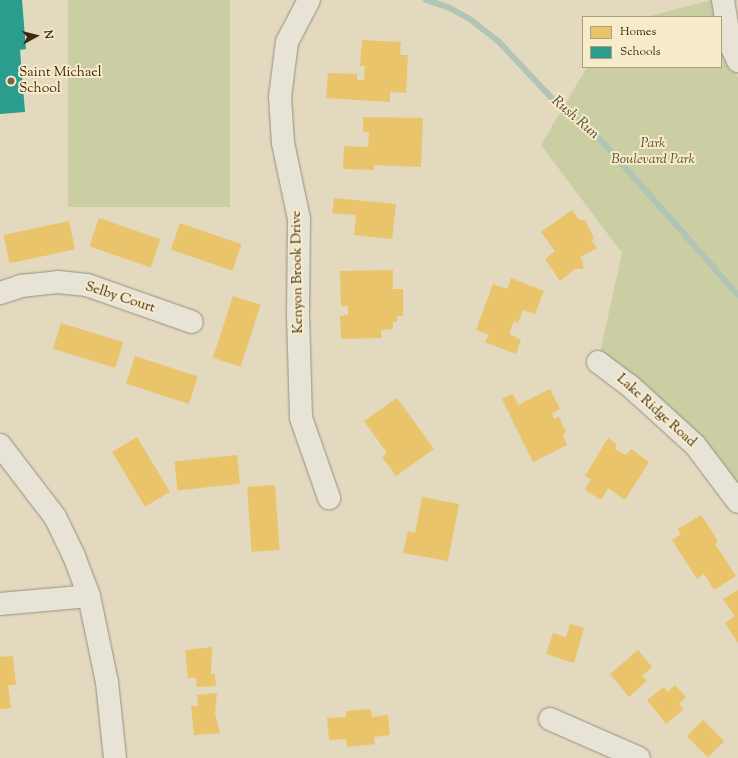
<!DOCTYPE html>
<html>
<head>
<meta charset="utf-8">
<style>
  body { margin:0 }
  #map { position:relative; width:738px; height:758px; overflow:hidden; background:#e2d9bf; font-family:"Sorts Mill Goudy",serif }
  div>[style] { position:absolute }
  .green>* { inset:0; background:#cbcda3; transform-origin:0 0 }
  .homes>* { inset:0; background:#e9c46a; transform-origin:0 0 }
  .schools>* { inset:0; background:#2a9d8f }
  .stream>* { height:6px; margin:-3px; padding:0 3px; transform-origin:3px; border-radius:3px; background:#b0c5b5 }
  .roads { filter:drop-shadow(0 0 1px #988f7e) drop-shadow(0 0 1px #988f7e) }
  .minor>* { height:22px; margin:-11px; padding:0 11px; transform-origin:11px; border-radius:11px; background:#e7e3d6 }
  .dots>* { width:11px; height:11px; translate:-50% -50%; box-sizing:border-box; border:2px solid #f6eccc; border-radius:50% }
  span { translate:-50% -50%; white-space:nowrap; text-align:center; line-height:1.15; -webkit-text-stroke:4px #f6eccc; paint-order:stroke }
  .poi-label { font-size:14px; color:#41270e }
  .left { translate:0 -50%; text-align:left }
  .park-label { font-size:14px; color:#5f4e2e; font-style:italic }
  .street-label { font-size:14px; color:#41270e }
  .water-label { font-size:15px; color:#584c37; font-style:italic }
  .legend { position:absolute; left:582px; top:16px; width:140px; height:52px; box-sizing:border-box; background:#f6eccc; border:1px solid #ae9d80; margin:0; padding:5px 7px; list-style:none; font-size:12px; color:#41270e }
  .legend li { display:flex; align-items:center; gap:8px; height:20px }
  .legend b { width:20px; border:1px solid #ae9d80 }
  .north { position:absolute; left:16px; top:16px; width:40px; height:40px; -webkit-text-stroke:3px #f6eccc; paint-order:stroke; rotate:83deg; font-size:11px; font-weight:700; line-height:16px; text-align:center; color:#41270e }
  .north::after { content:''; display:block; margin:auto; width:14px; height:18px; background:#41270e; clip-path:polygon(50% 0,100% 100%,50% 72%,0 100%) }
</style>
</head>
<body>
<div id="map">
  <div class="green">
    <i style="left:68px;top:0;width:162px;height:207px"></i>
    <i style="clip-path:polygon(711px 0,716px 17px,646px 17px)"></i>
    <i style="clip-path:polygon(721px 39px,738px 78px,738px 502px,598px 362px,622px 253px,541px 145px,587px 67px,721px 67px)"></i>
  </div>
  <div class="homes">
    <i style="clip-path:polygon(362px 40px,401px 42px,400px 55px,408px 55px,406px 93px,390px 92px,390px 102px,326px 98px,328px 73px,357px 74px,357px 80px,364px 80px,365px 66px,360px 66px)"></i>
    <i style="clip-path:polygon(363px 117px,423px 118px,421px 167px,374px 165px,374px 170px,343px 169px,344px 146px,368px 147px,369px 132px,363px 132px)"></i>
    <i style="clip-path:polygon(334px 198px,396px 204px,392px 239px,354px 235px,356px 215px,332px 213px)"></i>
    <i style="clip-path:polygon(572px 210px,579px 220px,585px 220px,594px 238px,591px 240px,597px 248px,580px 257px,583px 262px,583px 269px,575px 269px,560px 281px,545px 259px,555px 251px,541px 232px)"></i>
    <i style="left:99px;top:218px;width:65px;height:30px;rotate:19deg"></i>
    <i style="left:69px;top:221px;width:29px;height:67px;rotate:78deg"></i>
    <i style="left:180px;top:223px;width:65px;height:28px;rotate:19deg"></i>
    <i style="clip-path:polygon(393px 270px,393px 289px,403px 289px,403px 316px,397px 316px,397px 322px,393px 322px,393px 329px,381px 330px,381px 338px,341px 339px,340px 316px,348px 315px,348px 306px,341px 306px,340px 271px)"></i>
    <i style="clip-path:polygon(511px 278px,544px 291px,535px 314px,523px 310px,518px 323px,514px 321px,509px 334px,521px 340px,516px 354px,485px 342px,489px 335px,476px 330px,493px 284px,507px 289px)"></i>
    <i style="left:233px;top:296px;width:29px;height:65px;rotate:18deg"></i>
    <i style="left:61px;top:323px;width:65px;height:27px;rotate:17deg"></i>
    <i style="left:135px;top:356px;width:66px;height:29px;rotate:18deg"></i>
    <i style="clip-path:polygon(550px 389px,560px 409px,552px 414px,554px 419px,559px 417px,566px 432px,563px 435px,567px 445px,533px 462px,502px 399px,513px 394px,518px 405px)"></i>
    <i style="clip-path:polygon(397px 398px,434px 449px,396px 476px,382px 457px,387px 453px,364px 421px)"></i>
    <i style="left:137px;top:437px;width:64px;height:29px;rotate:59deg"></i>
    <i style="clip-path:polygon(608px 438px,617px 444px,615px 449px,626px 455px,631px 449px,649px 462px,625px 500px,608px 488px,601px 500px,585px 490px,591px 479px,585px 476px)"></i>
    <i style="left:237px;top:455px;width:29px;height:63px;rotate:84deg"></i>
    <i style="left:275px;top:485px;width:65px;height:28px;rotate:86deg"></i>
    <i style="clip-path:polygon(422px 497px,459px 504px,448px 561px,403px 553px,408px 531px,415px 533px)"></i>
    <i style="clip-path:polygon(701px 515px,718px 541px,715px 544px,736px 576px,714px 590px,704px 574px,697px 579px,672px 540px,681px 534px,678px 529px)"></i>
    <i style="clip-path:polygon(738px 590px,738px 643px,725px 623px,735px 616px,723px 599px)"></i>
    <i style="clip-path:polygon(570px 624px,584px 628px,574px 663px,546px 654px,553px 633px,566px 637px)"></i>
    <i style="clip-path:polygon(212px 647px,211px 674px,215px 674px,216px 686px,197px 687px,196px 678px,188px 678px,185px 650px)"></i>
    <i style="clip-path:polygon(638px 650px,652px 667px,642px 676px,647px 681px,629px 697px,610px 674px)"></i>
    <i style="clip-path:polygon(13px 656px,16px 685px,8px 685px,11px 708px,0 709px,0 657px)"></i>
    <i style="clip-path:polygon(675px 685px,686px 697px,679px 704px,684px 709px,666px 724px,647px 700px,664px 687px,667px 692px)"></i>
    <i style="clip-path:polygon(217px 693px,215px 713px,220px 733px,194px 735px,191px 706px,198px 706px,197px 695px)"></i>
    <i style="clip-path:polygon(371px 709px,372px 717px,388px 715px,390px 735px,374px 737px,375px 744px,347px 747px,346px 739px,329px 740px,327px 718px,346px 717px,346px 711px)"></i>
    <i style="left:703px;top:720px;width:30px;height:23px;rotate:45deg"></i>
  </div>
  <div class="schools">
    <i style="clip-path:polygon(0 0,22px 0,26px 49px,20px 50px,25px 112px,0 114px)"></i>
  </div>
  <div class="stream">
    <i style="left:426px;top:0;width:23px;rotate:18deg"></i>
    <i style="left:448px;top:7px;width:26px;rotate:29deg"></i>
    <i style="left:471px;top:20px;width:34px;rotate:38deg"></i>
    <i style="left:498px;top:41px;width:98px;rotate:46.7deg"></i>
    <i style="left:565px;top:112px;width:44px;rotate:37.6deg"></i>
    <i style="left:600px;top:139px;width:208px;rotate:48.5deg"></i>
  </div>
  <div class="roads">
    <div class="minor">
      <i style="left:309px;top:0;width:47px;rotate:117.6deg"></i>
      <i style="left:287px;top:42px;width:55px;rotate:97.3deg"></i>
      <i style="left:280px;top:97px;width:46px;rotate:86.3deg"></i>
      <i style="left:283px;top:143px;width:78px;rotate:78.1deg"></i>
      <i style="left:299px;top:219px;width:97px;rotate:90.6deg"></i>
      <i style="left:298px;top:316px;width:102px;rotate:88.3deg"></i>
      <i style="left:301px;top:418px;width:85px;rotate:70.7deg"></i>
      <i style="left:723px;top:0;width:44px;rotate:80.8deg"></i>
      <i style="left:730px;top:43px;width:20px;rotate:66deg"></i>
      <i style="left:0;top:293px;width:22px;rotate:-18deg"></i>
      <i style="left:21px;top:286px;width:37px;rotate:-6deg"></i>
      <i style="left:58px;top:282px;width:29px;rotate:6deg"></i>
      <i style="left:87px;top:285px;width:111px;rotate:19.4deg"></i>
      <i style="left:598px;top:362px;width:39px;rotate:37deg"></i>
      <i style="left:629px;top:385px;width:89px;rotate:42.3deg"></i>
      <i style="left:695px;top:445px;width:71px;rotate:53deg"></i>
      <i style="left:0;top:445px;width:91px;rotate:52.6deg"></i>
      <i style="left:55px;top:517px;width:43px;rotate:64deg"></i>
      <i style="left:74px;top:556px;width:43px;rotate:69.4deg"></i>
      <i style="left:89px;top:596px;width:88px;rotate:78.2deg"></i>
      <i style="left:107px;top:682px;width:76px;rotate:84deg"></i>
      <i style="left:0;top:604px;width:89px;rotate:-5.1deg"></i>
      <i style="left:550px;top:719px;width:97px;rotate:23.7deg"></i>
    </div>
  </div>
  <div class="dots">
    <i style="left:11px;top:81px;background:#79654c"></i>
  </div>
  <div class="poi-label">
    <span class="left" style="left:19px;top:81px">Saint Michael<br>School</span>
  </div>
  <div class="park-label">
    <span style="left:653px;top:152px">Park<br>Boulevard Park</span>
  </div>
  <div class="street-label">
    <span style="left:298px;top:272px;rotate:-91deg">Kenyon Brook Drive</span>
    <span style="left:120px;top:298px;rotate:18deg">Selby Court</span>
    <span style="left:656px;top:411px;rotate:42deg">Lake Ridge Road</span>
  </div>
  <div class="water-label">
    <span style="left:575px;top:118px;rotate:41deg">Rush Run</span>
  </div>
  <ul class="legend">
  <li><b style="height:11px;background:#e9c46a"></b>Homes</li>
  <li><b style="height:11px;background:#2a9d8f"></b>Schools</li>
  </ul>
  <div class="north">N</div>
</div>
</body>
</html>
